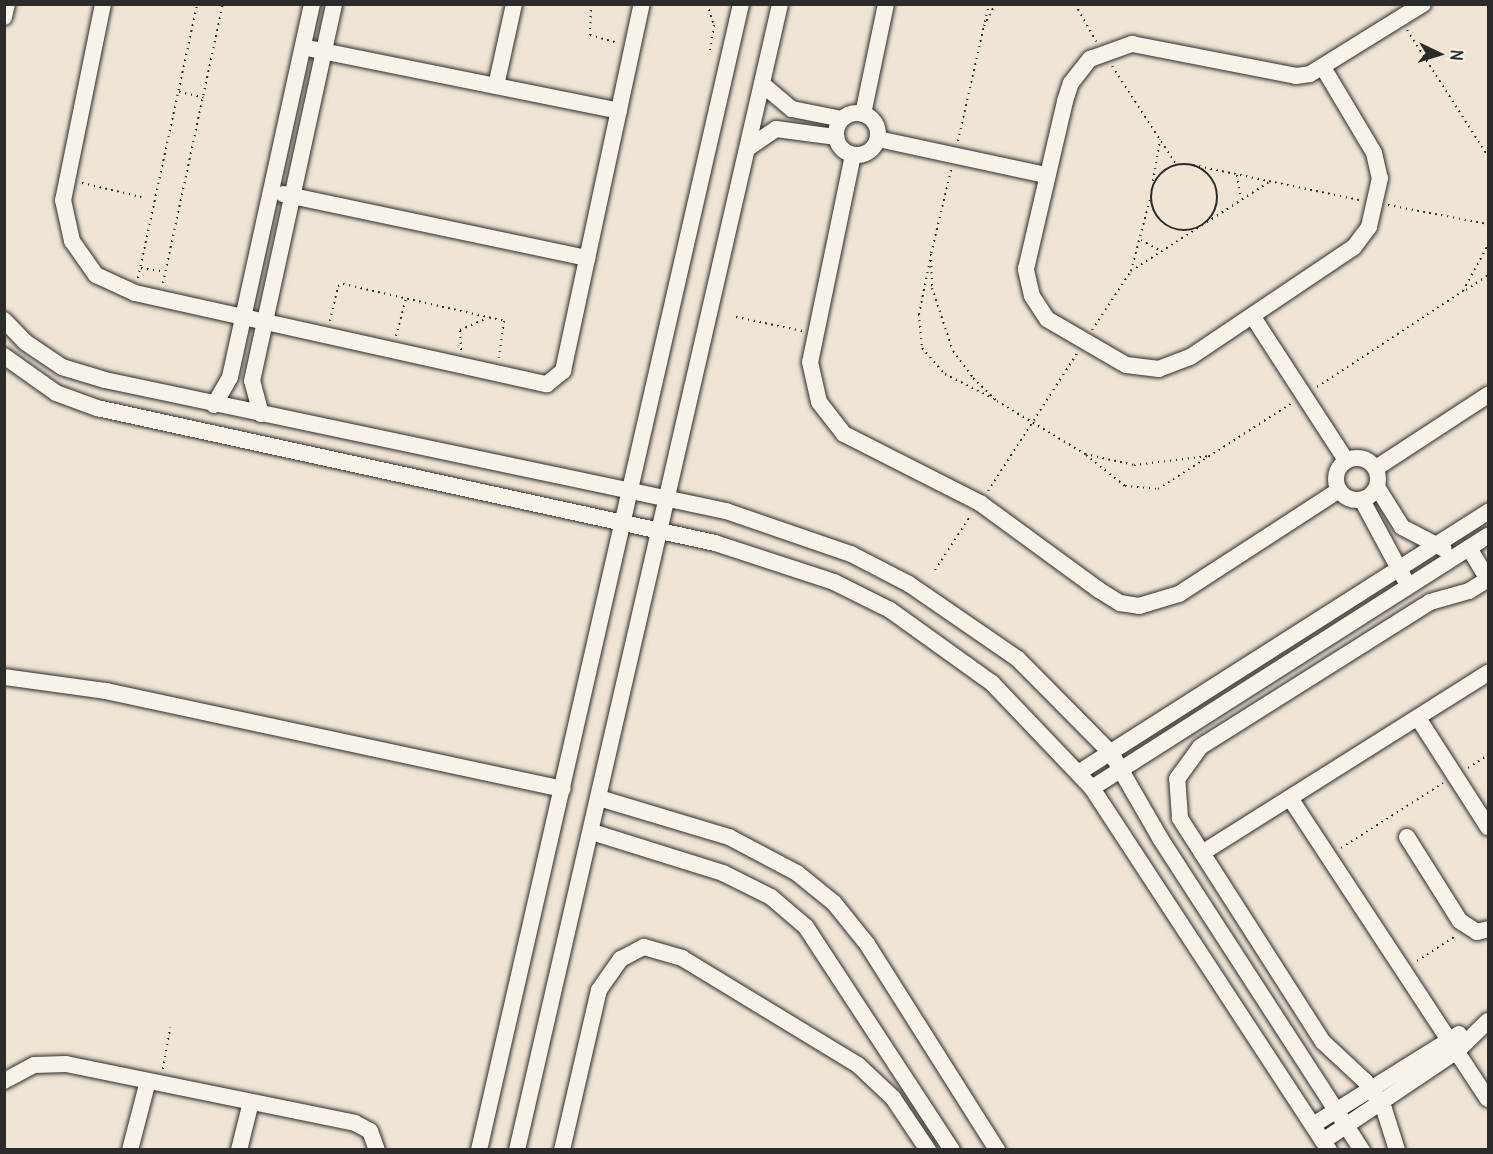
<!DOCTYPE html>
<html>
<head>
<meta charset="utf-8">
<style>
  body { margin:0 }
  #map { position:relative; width:1493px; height:1154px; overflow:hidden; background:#f0e5d5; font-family:Delius,sans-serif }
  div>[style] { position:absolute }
  .path>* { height:2px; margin-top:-1px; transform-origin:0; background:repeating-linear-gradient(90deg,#2b2b2b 0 1.5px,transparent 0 6px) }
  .path>.ring { margin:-1px; padding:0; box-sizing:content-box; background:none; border:2px solid #2b2b2b; border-radius:50% }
  .roads { filter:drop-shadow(0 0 2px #2b2b2b) drop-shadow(0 0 2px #2b2b2b) }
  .minor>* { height:16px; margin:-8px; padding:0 8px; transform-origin:8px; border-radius:8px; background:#f7f3e8 }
  .minor>.ring { margin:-8px; padding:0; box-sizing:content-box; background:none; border:16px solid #f7f3e8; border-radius:50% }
  span { translate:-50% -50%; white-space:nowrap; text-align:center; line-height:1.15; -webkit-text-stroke:6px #f7f3e8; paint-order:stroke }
  .frame { position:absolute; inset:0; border:6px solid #2b2b2b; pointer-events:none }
  .north { position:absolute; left:1409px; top:24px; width:60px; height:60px; -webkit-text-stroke:4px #f7f3e8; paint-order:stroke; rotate:94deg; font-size:16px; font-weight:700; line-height:24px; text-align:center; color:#2b2b2b }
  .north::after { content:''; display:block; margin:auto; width:21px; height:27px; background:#2b2b2b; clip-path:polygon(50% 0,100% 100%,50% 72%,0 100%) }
</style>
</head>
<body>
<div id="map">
  <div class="path">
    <i style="left:591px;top:4px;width:31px;rotate:92deg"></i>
    <i style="left:590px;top:35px;width:29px;rotate:16deg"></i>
    <i style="left:707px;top:4px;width:22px;rotate:72deg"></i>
    <i style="left:714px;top:25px;width:30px;rotate:99deg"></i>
    <i style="left:1075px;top:4px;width:43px;rotate:60.4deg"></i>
    <i style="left:985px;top:22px;width:18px;rotate:-77deg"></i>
    <i style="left:1407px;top:30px;width:150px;rotate:57.3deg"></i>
    <i style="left:1112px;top:66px;width:117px;rotate:56.9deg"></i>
    <i style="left:179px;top:92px;width:25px;rotate:12deg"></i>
    <i style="left:958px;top:141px;width:118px;rotate:-77.3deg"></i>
    <i style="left:984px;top:26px;width:25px;rotate:-63deg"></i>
    <i class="ring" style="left:1151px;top:164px;width:64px;height:64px"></i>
    <i style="left:1193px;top:165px;width:170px;rotate:11.9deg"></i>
    <i style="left:951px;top:170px;width:86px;rotate:103.4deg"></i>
    <i style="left:931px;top:254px;width:34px;rotate:88deg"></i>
    <i style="left:932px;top:288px;width:66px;rotate:71.6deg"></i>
    <i style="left:953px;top:351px;width:34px;rotate:53deg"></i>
    <i style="left:973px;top:378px;width:33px;rotate:44deg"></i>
    <i style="left:997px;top:401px;width:103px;rotate:31.1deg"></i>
    <i style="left:1085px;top:454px;width:50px;rotate:12.7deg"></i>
    <i style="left:1134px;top:465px;width:76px;rotate:-6.8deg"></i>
    <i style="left:1237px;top:175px;width:24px;rotate:81deg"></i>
    <i style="left:1153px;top:181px;width:42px;rotate:-80.3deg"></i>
    <i style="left:82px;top:183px;width:61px;rotate:13.3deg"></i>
    <i style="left:1388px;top:205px;width:102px;rotate:10.8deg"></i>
    <i style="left:1141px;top:240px;width:23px;rotate:29deg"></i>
    <i style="left:930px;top:260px;width:55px;rotate:101.5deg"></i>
    <i style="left:919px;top:314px;width:34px;rotate:85deg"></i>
    <i style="left:922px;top:348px;width:35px;rotate:49deg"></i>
    <i style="left:945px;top:374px;width:55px;rotate:27deg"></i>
    <i style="left:141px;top:268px;width:24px;rotate:9deg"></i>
    <i style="left:1131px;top:271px;width:74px;rotate:-75.2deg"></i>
    <i style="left:138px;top:278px;width:280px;rotate:-77.8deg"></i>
    <i style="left:163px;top:283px;width:285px;rotate:-77.9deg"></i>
    <i style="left:1466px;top:290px;width:27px;rotate:-34deg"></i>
    <i style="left:736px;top:317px;width:68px;rotate:11.8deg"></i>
    <i style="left:330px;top:321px;width:36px;rotate:-77deg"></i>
    <i style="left:338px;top:286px;width:5px;rotate:-22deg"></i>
    <i style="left:343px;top:284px;width:165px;rotate:12.9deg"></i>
    <i style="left:504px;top:321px;width:37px;rotate:98deg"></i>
    <i style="left:1092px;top:330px;width:71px;rotate:-56.5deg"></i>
    <i style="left:1131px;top:271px;width:164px;rotate:-32.8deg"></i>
    <i style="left:396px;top:336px;width:39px;rotate:-75deg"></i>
    <i style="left:461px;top:350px;width:20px;rotate:-93deg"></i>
    <i style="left:460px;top:330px;width:30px;rotate:-24deg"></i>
    <i style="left:1317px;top:387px;width:175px;rotate:-33.3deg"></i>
    <i style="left:1463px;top:291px;width:52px;rotate:-61.5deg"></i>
    <i style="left:1086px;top:455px;width:50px;rotate:38.5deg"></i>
    <i style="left:1125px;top:486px;width:33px;rotate:5deg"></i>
    <i style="left:1158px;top:489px;width:159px;rotate:-32.7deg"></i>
    <i style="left:988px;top:491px;width:166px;rotate:-57.1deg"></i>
    <i style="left:935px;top:570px;width:66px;rotate:-56.8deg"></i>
    <i style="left:1468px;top:768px;width:24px;rotate:-33deg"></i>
    <i style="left:1341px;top:848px;width:121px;rotate:-32.5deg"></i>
    <i style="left:1417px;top:961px;width:48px;rotate:-33deg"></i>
    <i style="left:163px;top:1069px;width:42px;rotate:-80.3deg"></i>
  </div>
  <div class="roads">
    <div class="minor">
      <i style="left:103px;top:4px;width:200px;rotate:101.5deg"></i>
      <i style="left:63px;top:200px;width:42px;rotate:77.6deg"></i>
      <i style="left:72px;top:241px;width:42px;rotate:54.8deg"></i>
      <i style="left:96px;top:275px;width:43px;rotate:24.8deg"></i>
      <i style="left:135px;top:293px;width:422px;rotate:12.5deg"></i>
      <i style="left:547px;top:384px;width:21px;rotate:-39deg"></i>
      <i style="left:563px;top:371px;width:375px;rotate:-77.9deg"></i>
      <i style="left:4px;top:17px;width:13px;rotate:-77deg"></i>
      <i style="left:312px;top:49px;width:313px;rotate:11.4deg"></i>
      <i style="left:1324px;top:69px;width:98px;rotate:59.2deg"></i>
      <i style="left:1374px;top:153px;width:26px;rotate:77deg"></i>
      <i style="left:1380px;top:178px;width:50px;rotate:102.7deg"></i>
      <i style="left:1369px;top:227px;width:25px;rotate:127deg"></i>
      <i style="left:1354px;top:247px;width:197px;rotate:146.1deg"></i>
      <i style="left:1190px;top:357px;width:33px;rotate:159deg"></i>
      <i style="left:1159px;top:369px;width:33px;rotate:-173deg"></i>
      <i style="left:1126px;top:365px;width:91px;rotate:-149.8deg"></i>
      <i style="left:1047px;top:319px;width:27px;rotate:-123deg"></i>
      <i style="left:1032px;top:296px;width:28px;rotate:-103deg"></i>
      <i style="left:1026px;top:269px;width:172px;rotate:-76.9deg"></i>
      <i style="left:1065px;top:101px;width:19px;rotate:-72deg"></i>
      <i style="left:1071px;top:83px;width:31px;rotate:-52deg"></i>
      <i style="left:1090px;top:59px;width:45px;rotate:-19.7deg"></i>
      <i style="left:1132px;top:44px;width:167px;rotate:11deg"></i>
      <i style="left:1296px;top:76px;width:14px;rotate:-8deg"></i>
      <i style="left:1310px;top:74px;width:133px;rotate:-31.8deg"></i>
      <i style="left:762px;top:84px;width:39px;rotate:40deg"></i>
      <i style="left:792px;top:109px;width:51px;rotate:11.3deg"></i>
      <i style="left:496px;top:86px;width:84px;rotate:-77.6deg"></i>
      <i class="ring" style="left:836px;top:113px;width:26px;height:26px"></i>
      <i style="left:863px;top:114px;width:112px;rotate:-78.2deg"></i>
      <i style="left:878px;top:139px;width:172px;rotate:12.1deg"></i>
      <i style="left:748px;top:148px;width:34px;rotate:-34deg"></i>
      <i style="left:776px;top:129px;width:61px;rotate:7.6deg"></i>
      <i style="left:853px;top:155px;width:211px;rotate:101.7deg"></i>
      <i style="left:810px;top:362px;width:41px;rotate:77.3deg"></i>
      <i style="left:819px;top:402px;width:41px;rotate:52deg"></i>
      <i style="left:844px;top:434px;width:153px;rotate:26.9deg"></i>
      <i style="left:980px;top:503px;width:147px;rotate:36.2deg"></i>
      <i style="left:1099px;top:590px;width:25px;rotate:32deg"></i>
      <i style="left:1120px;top:603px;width:19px;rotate:9deg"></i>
      <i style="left:1139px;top:606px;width:42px;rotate:-16.7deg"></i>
      <i style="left:1179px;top:594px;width:191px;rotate:-33deg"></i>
      <i style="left:283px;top:194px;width:311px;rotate:11.9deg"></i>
      <i style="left:1253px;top:317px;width:171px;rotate:57deg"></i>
      <i style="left:4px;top:320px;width:30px;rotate:46deg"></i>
      <i style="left:25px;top:342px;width:45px;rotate:34deg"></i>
      <i style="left:62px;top:367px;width:45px;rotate:16.8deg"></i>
      <i style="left:105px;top:380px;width:635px;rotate:11.91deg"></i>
      <i style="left:726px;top:511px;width:132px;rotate:19deg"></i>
      <i style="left:851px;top:554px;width:65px;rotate:27.3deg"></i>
      <i style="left:909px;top:584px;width:132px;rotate:34.5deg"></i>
      <i style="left:1018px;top:659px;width:132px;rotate:45.3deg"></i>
      <i style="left:1111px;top:753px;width:98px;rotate:60deg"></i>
      <i style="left:1160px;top:838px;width:372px;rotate:57.1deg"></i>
      <i style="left:4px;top:356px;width:64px;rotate:35.4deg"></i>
      <i style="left:56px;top:393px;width:44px;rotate:20.1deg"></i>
      <i style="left:97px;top:408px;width:633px;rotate:12.32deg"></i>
      <i style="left:715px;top:543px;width:125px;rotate:18.1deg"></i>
      <i style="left:834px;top:582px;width:63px;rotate:26.6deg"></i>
      <i style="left:890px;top:610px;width:125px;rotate:35.6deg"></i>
      <i style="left:992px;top:683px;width:145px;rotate:46.4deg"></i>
      <i style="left:1092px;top:788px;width:433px;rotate:56.8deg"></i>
      <i style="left:214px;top:405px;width:32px;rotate:-60deg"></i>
      <i style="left:230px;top:377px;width:382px;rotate:-77.6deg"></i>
      <i style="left:261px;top:414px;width:34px;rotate:-105deg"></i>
      <i style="left:252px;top:381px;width:386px;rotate:-77.7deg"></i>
      <i class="ring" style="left:1336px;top:458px;width:26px;height:26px"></i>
      <i style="left:1376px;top:468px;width:134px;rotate:-33.1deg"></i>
      <i style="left:1377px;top:487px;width:47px;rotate:58deg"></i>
      <i style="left:1402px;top:527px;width:47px;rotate:27.6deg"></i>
      <i style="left:1362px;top:500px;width:89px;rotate:61.7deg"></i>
      <i style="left:1469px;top:548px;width:37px;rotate:59deg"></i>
      <i style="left:4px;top:677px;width:103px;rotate:7.8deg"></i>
      <i style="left:106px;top:691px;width:467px;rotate:12.1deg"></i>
      <i style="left:1418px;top:718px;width:130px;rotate:57.3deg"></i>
      <i style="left:1078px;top:773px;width:486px;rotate:-32.5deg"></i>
      <i style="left:1092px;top:788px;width:469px;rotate:-32.5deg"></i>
      <i style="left:599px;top:798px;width:136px;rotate:16.7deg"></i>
      <i style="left:729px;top:837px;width:77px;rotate:27.9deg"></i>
      <i style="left:797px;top:873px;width:48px;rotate:39deg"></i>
      <i style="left:834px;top:903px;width:53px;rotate:51.2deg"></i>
      <i style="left:867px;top:944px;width:244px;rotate:57.7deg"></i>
      <i style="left:1290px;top:798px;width:360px;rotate:56.7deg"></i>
      <i style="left:592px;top:832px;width:137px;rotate:17.4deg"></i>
      <i style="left:723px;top:873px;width:54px;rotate:26.6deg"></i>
      <i style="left:771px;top:897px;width:46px;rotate:40.6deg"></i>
      <i style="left:806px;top:927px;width:267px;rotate:56.8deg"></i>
      <i style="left:1407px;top:837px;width:99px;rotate:57.8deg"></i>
      <i style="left:1460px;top:921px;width:20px;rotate:33deg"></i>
      <i style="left:1477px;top:932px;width:11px;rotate:-15deg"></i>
      <i style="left:1202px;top:853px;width:338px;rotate:-32.2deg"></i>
      <i style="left:4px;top:1081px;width:34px;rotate:-28deg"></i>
      <i style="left:34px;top:1065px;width:32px;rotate:-2deg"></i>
      <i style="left:66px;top:1064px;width:295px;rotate:11.5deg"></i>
      <i style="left:355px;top:1123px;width:17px;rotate:28deg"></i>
      <i style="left:370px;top:1131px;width:20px;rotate:70deg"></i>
      <i style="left:1313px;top:1125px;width:172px;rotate:-31.9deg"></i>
      <i style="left:1323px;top:1141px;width:161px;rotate:-33.9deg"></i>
      <i style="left:1457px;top:1051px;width:43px;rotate:-44.1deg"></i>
      <i style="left:130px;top:1150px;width:71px;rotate:-75.4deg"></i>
      <i style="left:239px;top:1150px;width:49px;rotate:-76deg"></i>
      <i style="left:479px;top:1150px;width:1176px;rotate:-77.12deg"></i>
      <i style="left:517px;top:1150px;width:1176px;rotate:-77.07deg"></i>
      <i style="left:562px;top:1150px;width:164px;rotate:-77deg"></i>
      <i style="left:599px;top:990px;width:38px;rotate:-55deg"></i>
      <i style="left:621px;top:959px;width:26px;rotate:-28deg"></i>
      <i style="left:644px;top:947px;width:40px;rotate:16deg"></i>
      <i style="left:682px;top:958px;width:206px;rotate:31.3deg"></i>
      <i style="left:858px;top:1065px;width:48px;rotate:43.3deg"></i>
      <i style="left:893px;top:1098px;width:63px;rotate:56.1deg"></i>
      <i style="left:1397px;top:1150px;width:43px;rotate:-107.6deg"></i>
      <i style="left:1384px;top:1109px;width:34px;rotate:-124deg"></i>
      <i style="left:1365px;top:1081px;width:57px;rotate:-137.1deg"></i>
      <i style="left:1323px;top:1042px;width:266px;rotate:-122.6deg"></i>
      <i style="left:1180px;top:818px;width:39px;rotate:-94deg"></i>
      <i style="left:1177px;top:779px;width:39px;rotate:-54deg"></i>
      <i style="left:1200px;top:747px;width:272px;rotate:-32.2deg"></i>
      <i style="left:1430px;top:602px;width:41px;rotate:-15.8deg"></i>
      <i style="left:1469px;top:591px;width:22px;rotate:-32deg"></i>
    </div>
  </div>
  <div class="frame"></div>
  <div class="north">N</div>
</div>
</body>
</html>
